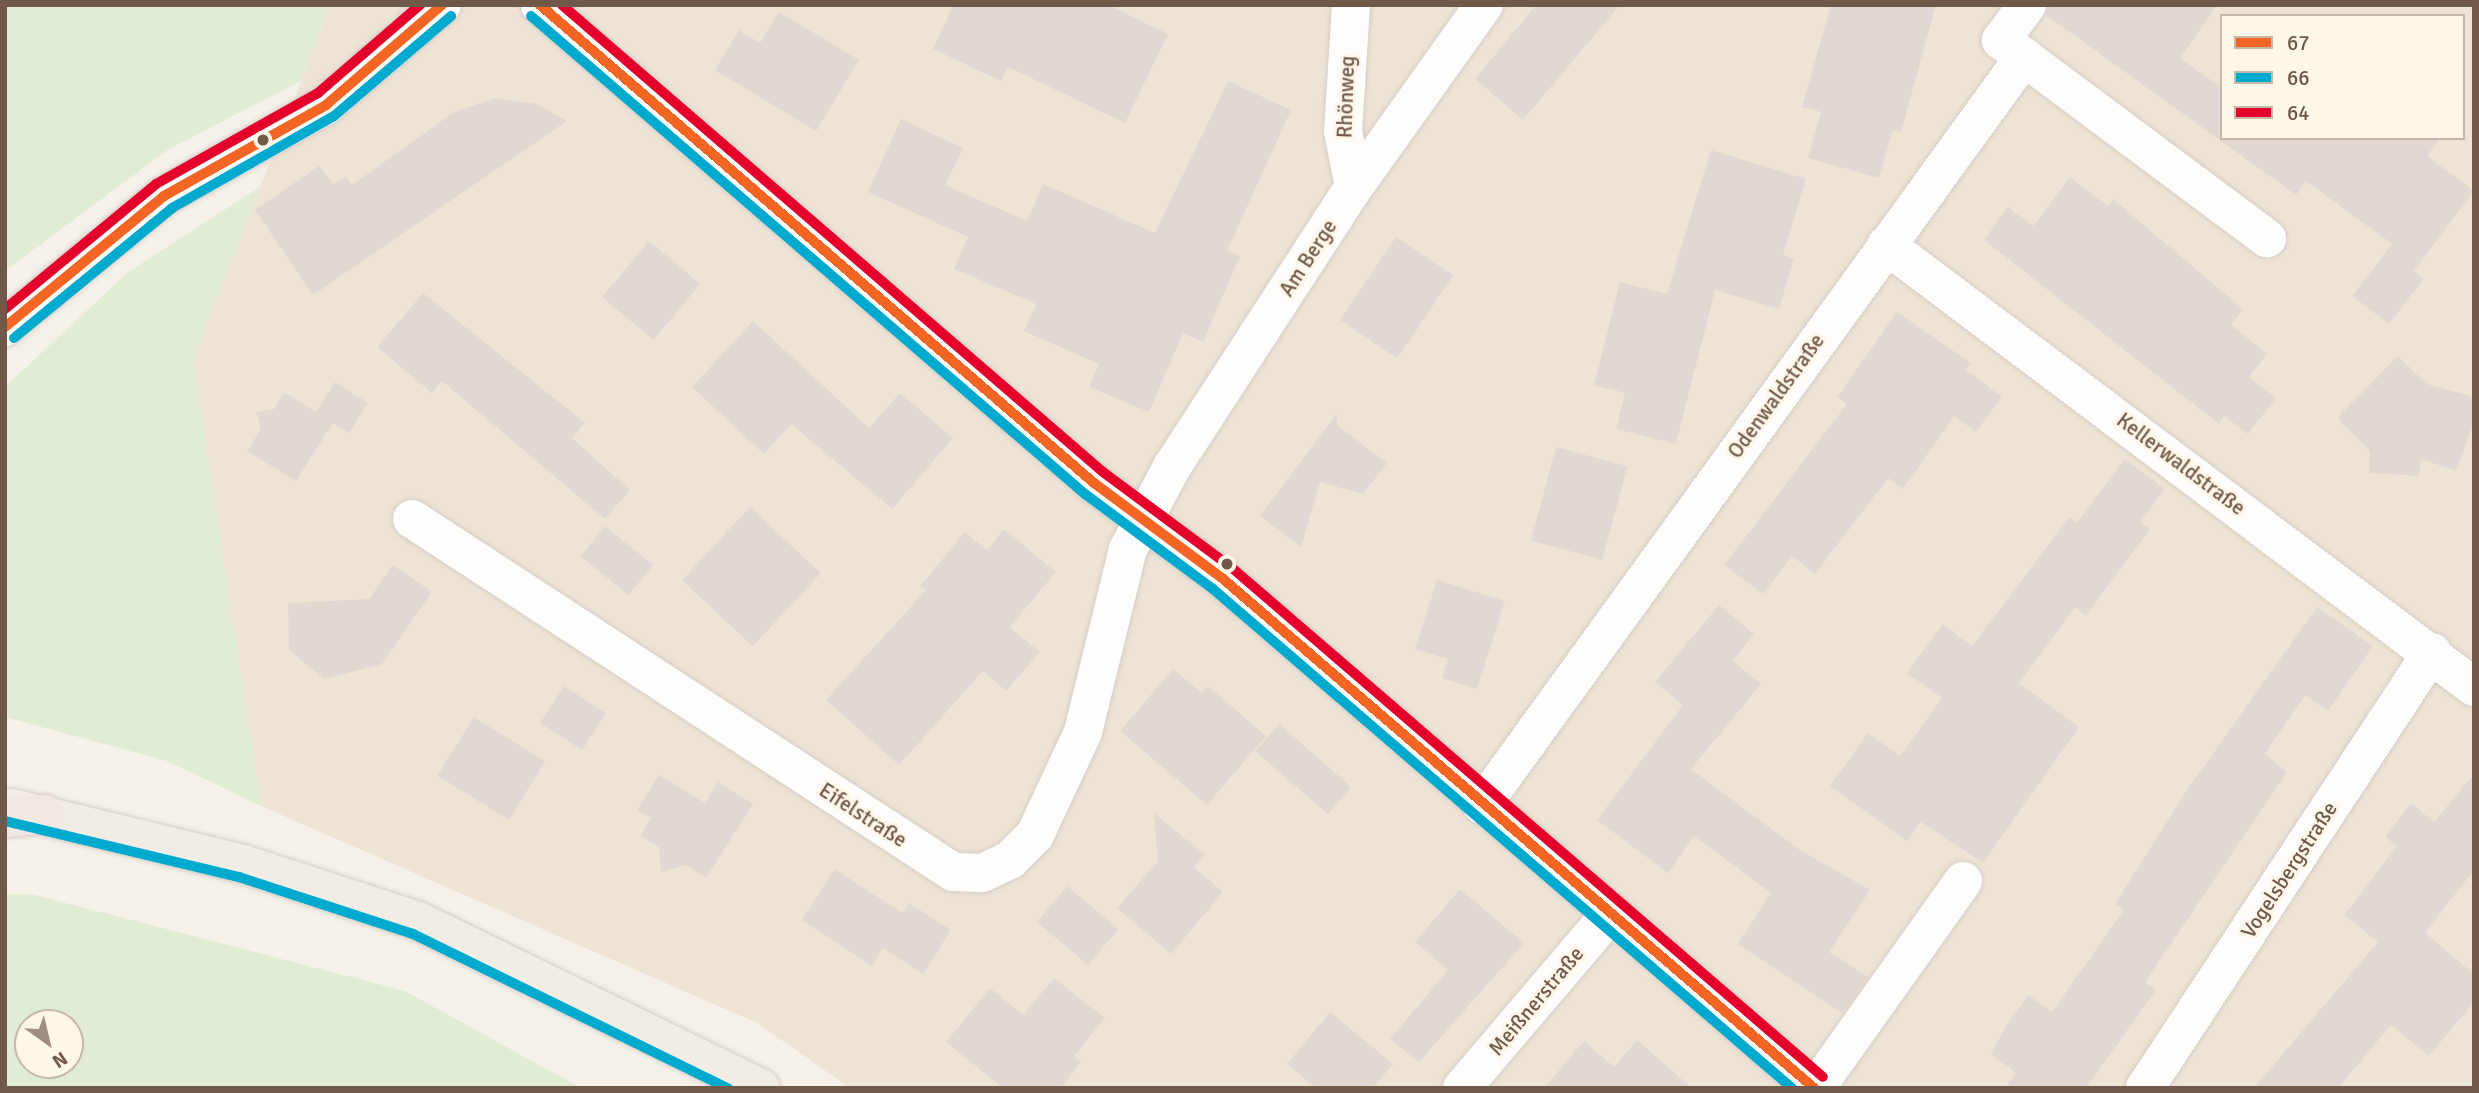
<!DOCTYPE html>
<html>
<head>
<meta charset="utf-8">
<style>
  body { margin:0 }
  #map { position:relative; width:2479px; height:1093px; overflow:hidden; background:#f5f1e9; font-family:Signika,sans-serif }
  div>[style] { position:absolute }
  .residential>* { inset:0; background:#eee4d6 }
  .green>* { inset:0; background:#e1ecd4 }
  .building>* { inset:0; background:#e1d9d1; transform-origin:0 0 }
  .roads { filter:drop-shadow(0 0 2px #d4cdc6) drop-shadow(0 0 2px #d4cdc6) }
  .minor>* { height:38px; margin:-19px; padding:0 19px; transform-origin:19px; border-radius:19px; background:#fefdfc }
  .major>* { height:38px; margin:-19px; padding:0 19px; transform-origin:19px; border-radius:19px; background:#f1ece4 }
  .highway>* { height:38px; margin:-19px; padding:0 19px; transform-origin:19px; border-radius:19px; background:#f0e8e3 }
  .bus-1>* { height:10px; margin:-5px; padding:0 5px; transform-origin:5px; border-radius:5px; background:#f26522 }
  .bus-2>* { height:10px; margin:-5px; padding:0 5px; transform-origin:5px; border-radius:5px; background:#00a9ce }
  .bus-3>* { height:10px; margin:-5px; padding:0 5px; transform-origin:5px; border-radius:5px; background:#e4002b }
  .dots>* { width:19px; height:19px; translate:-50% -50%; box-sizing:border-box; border:4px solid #fef6e8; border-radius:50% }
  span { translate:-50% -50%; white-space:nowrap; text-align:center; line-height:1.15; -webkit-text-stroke:6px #fef6e8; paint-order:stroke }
  .street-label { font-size:21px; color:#71594a }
  .frame { position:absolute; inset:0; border:7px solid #71594a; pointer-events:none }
  .legend { position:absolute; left:2220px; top:14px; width:245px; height:126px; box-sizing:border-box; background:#fef6e8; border:2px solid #c6b7a9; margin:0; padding:9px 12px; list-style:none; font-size:21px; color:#71594a }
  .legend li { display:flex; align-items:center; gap:14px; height:35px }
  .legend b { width:35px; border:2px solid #c6b7a9 }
  .north { position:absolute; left:14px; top:1009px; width:70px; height:70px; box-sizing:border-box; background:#fef6e8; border:2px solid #c6b7a9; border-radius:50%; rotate:146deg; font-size:19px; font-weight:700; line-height:28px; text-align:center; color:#71594a }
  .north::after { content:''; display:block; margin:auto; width:24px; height:32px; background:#9f8e82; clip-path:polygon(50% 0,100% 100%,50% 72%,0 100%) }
</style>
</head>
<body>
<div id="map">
  <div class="residential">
    <i style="clip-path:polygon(evenodd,331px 5px,2474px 5px,2474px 1088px,850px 1088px,757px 1023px,261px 806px,193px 360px,331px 5px,2222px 16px,2463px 16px,2463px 138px,2222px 138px,2222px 16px)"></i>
  </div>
  <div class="green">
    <i style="clip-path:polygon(5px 5px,331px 5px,301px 81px,169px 149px,5px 271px)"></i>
    <i style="clip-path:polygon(260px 187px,193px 360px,261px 806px,167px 761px,5px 717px,5px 387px,128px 272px)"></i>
    <i style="clip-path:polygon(evenodd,5px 894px,35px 895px,405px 991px,581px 1088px,5px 1088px,5px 894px,28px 1023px,70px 1023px,70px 1065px,28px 1065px,28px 1023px)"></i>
  </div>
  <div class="building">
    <i style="clip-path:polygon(953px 5px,1108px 5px,1168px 34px,1125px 123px,1008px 67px,1001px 81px,933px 49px)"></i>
    <i style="clip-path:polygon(1536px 5px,1620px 5px,1523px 120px,1475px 79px)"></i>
    <i style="clip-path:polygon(1831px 5px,1936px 5px,1901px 132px,1893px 130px,1879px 178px,1808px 158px,1821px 112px,1802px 107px)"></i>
    <i style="clip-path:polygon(2048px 5px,2217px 5px,2180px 58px,2222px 88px,2222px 138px,2440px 138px,2427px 156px,2474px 191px,2414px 271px,2424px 278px,2389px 324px,2352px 296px,2392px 244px,2306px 181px,2296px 195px,2046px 15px)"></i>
    <i style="clip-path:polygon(779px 12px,859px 60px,816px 131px,715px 70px,739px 30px,760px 43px)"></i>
    <i style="clip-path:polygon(1228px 81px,1291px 110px,1227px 251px,1240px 256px,1203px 342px,1183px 333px,1149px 412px,1089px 387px,1099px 364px,1024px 331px,1036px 304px,954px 269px,968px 237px,868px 192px,901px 119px,963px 148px,945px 185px,1027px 221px,1043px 184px,1155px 233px)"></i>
    <i style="clip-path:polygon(496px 98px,537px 104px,567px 121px,313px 295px,255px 210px,319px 166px,333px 184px,346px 176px,352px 185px,454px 112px)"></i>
    <i style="clip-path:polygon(1711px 150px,1806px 179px,1783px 255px,1794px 259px,1779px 309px,1715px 290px,1676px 444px,1616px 429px,1625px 393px,1594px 385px,1620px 282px,1667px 294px)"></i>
    <i style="clip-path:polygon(2070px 177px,2108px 206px,2113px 199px,2243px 309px,2231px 325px,2267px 354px,2249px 377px,2276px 398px,2248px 434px,2224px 416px,2219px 424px,1984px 240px,2008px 207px,2033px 226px)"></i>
    <i style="left:1396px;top:237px;width:69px;height:100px;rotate:34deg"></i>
    <i style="left:649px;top:241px;width:67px;height:73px;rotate:40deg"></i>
    <i style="clip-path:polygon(423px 293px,585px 423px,572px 438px,630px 490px,605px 519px,442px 381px,432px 393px,377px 347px)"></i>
    <i style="clip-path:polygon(1897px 312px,1971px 363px,1966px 370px,2002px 397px,1976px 432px,1954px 416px,1903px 489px,1888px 478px,1815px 574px,1792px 556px,1763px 594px,1724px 565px,1847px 404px,1837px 397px)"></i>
    <i style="clip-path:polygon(753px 321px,869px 428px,900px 393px,953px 438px,892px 509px,791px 424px,764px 454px,692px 387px)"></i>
    <i style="clip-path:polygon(2398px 356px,2427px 384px,2474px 397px,2474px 422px,2456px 471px,2421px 459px,2419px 476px,2369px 473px,2370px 451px,2337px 418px)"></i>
    <i style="clip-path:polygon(335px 382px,368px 403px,349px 433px,333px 423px,296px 481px,247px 451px,261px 429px,256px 412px,274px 409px,284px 392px,316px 412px)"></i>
    <i style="clip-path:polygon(1337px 413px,1337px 425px,1387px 463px,1363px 494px,1320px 482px,1301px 547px,1260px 516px)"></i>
    <i style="left:1556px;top:447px;width:74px;height:97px;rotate:15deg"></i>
    <i style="clip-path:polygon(2125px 459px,2165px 489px,2140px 522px,2150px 529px,2086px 616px,2075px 607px,2019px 683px,2079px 727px,1983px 863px,1921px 822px,1907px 841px,1830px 786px,1868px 733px,1900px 756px,1942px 698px,1907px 673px,1943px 624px,1972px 646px,2069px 517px,2077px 523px)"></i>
    <i style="left:750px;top:507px;width:97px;height:100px;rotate:43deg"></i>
    <i style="left:605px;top:526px;width:62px;height:39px;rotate:39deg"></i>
    <i style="clip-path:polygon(1004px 529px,1056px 572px,1010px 627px,1040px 652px,1006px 691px,983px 671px,899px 765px,826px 700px,926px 590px,920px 586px,965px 532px,987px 550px)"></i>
    <i style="clip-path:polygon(393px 565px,432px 592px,382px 664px,324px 679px,289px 650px,288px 603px,369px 599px)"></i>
    <i style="clip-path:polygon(1437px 580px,1505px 601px,1477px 689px,1442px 678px,1448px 659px,1415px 649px)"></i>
    <i style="clip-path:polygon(1719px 605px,1754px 634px,1733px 661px,1761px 684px,1691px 769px,1800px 850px,1870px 890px,1829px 952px,1868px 977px,1842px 1013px,1738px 944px,1771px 893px,1694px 836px,1668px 873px,1597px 820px,1683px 705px,1655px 682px)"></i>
    <i style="clip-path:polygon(2317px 607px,2373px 646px,2328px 711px,2305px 695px,2265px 754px,2287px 772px,2145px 982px,2156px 990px,2086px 1088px,2005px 1088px,2016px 1073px,1991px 1054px,2005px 1028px,2028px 995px,2052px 1012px,2124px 910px,2115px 904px,2185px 793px)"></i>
    <i style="clip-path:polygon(1173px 669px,1202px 693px,1208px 686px,1266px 736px,1207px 805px,1120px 731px)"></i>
    <i style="left:564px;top:686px;width:50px;height:44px;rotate:33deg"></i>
    <i style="left:474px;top:717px;width:84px;height:69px;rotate:32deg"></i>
    <i style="left:1279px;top:724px;width:96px;height:36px;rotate:41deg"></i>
    <i style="clip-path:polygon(2474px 774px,2474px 870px,2425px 933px,2474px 974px,2474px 1002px,2429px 1056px,2391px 1025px,2338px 1088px,2254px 1088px,2378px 942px,2344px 915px,2397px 846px,2385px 837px,2411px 803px,2434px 822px)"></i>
    <i style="clip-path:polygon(659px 775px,705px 803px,718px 782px,753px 804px,706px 878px,686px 865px,661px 872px,659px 847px,640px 836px,651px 818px,637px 810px)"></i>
    <i style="clip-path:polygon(1154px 813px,1205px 855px,1194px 867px,1223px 892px,1171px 954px,1117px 908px,1158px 861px)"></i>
    <i style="clip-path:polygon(835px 869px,902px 913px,909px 903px,951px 930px,923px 974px,883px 948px,872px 966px,802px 920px)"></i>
    <i style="left:1067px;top:886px;width:67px;height:47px;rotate:40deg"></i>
    <i style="clip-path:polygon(1460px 889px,1524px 943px,1419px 1062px,1390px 1039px,1448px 970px,1415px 942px)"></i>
    <i style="clip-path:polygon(1054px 978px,1105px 1018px,1074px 1056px,1081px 1062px,1061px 1088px,1003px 1088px,946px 1042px,990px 988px,1023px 1015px)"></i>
    <i style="clip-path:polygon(1330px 1012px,1393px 1064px,1373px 1088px,1316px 1088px,1287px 1064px)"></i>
    <i style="clip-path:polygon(1637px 1040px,1692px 1088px,1544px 1088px,1584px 1041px,1614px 1067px)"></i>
  </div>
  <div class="roads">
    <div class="minor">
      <i style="left:540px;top:5px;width:732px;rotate:40.79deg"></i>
      <i style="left:1094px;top:483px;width:159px;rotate:36.6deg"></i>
      <i style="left:1222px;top:578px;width:781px;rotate:40.74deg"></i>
      <i style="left:1351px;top:5px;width:126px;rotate:93.6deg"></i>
      <i style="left:1343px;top:131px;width:57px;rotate:78.9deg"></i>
      <i style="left:2027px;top:5px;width:44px;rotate:126.6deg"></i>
      <i style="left:2001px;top:40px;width:332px;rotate:36.7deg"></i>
      <i style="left:1886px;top:245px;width:736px;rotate:36.93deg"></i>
      <i style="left:5px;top:327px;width:206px;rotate:-39.5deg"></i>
      <i style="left:164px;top:196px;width:186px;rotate:-29.3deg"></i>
      <i style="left:326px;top:105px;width:153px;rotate:-40.8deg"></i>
      <i style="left:412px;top:519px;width:646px;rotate:33.12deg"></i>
      <i style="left:953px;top:872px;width:29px;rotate:2deg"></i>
      <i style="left:982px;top:873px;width:31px;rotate:-25deg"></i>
      <i style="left:1010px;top:860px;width:35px;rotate:-45deg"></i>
      <i style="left:1035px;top:835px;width:114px;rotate:-65deg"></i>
      <i style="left:1083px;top:732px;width:188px;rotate:-76.2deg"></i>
      <i style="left:1128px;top:549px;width:93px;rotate:-61.8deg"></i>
      <i style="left:1172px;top:467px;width:334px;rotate:-57deg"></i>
      <i style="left:1354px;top:187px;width:224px;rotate:-54.5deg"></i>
      <i style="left:1482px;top:805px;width:924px;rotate:-54.07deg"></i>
      <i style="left:1462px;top:1088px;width:228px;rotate:-49.6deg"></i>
      <i style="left:1816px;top:1088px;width:254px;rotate:-54.6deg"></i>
      <i style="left:2145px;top:1088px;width:522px;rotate:-56.64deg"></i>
    </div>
    <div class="major">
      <i style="left:12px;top:808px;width:238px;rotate:13.6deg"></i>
      <i style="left:243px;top:864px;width:184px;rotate:18deg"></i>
      <i style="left:418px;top:921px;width:381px;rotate:26deg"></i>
    </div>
    <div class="highway">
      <i style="left:5px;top:818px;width:40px;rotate:-5.7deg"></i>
    </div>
  </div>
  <div class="bus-1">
    <i style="left:540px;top:5px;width:732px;rotate:40.79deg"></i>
    <i style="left:1094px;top:483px;width:159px;rotate:36.6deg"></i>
    <i style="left:1222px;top:578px;width:781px;rotate:40.74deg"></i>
    <i style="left:5px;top:327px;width:206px;rotate:-39.5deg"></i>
    <i style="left:164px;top:196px;width:186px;rotate:-29.3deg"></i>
    <i style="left:326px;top:105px;width:153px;rotate:-40.8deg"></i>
  </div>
  <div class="bus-2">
    <i style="left:531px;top:16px;width:732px;rotate:40.79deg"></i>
    <i style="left:1085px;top:494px;width:159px;rotate:36.6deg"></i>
    <i style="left:1213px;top:589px;width:764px;rotate:40.76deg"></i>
    <i style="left:14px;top:338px;width:205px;rotate:-39.4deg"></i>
    <i style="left:172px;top:208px;width:186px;rotate:-29.6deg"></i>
    <i style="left:334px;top:116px;width:154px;rotate:-40.5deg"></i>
    <i style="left:5px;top:821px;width:241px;rotate:13.5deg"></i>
    <i style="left:239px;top:877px;width:183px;rotate:18.1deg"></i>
    <i style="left:413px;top:934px;width:351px;rotate:26.1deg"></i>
  </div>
  <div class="bus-3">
    <i style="left:562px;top:5px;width:715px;rotate:40.8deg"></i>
    <i style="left:1103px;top:472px;width:159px;rotate:36.6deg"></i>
    <i style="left:1231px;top:567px;width:781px;rotate:40.74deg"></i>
    <i style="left:5px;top:309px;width:196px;rotate:-39.6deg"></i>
    <i style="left:156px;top:184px;width:186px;rotate:-29.3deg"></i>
    <i style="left:318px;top:93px;width:135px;rotate:-40.8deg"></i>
  </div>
  <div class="dots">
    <i style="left:263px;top:140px;background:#71594a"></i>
    <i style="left:1227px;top:564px;background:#71594a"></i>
  </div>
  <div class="street-label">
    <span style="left:1346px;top:97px;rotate:-88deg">Rhönweg</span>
    <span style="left:1308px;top:258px;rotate:-57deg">Am Berge</span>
    <span style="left:1776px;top:396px;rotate:-54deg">Odenwaldstraße</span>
    <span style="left:2181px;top:464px;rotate:37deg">Kellerwaldstraße</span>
    <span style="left:863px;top:815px;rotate:33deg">Eifelstraße</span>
    <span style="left:2289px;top:870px;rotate:-57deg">Vogelsbergstraße</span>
    <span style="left:1536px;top:1001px;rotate:-50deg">Meißnerstraße</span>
  </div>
  <div class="frame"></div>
  <ul class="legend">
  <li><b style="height:9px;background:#f26522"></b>67</li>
  <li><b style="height:9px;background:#00a9ce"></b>66</li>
  <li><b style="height:9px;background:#e4002b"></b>64</li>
  </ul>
  <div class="north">N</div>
</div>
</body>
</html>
